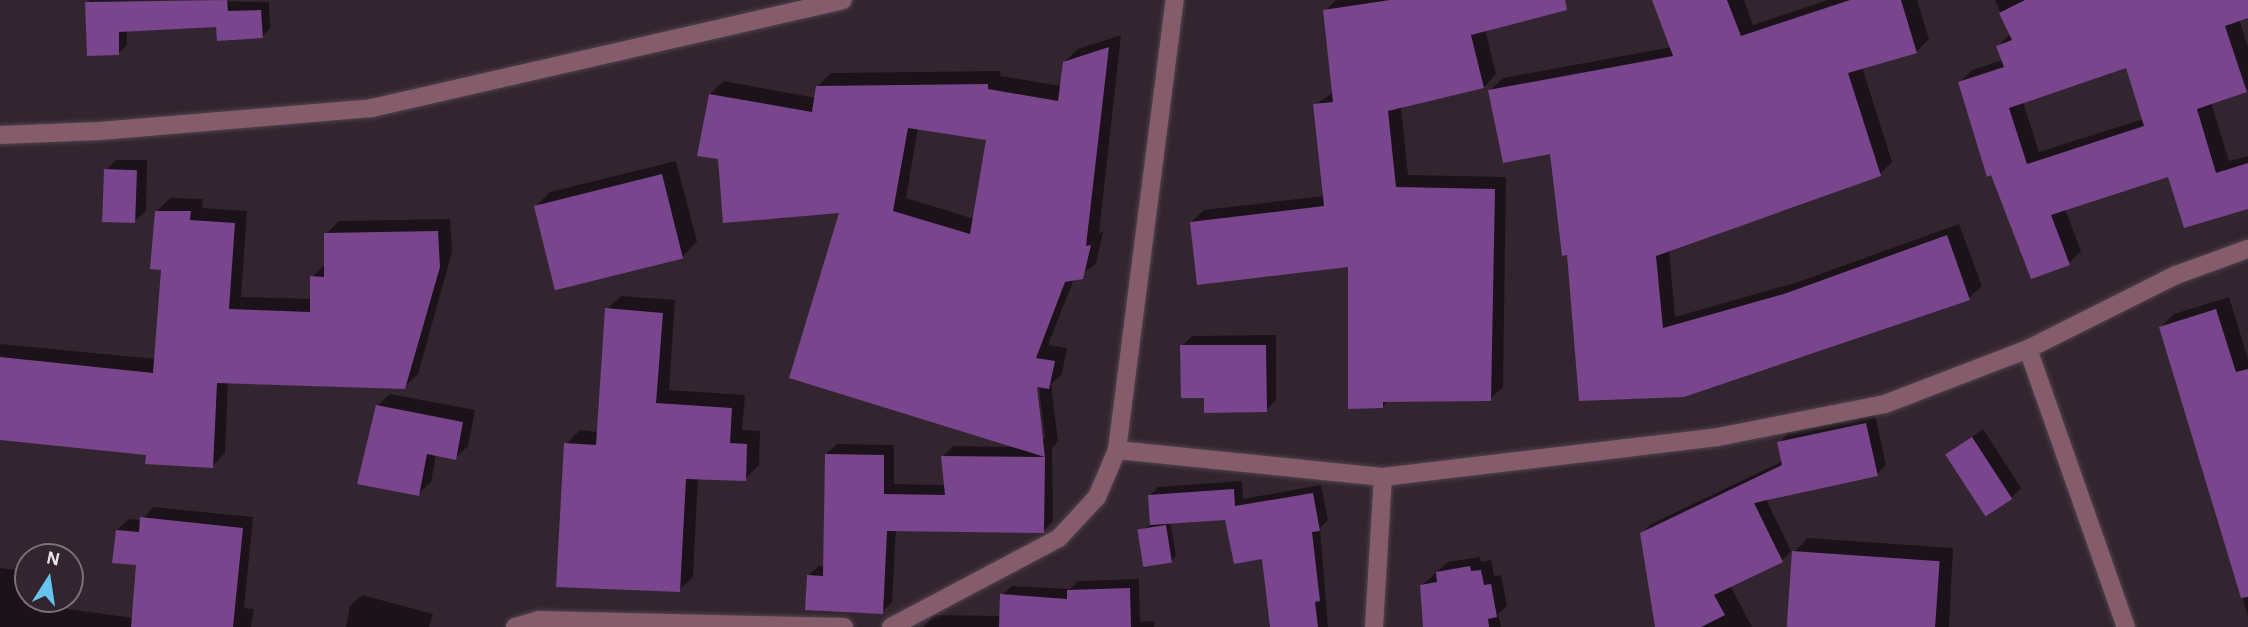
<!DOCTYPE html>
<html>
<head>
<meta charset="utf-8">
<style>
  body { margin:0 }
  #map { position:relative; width:2248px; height:627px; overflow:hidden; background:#33252f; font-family:"Alegreya Sans",sans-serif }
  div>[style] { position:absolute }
  .shadow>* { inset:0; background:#0007 }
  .building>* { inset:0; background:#79458d; transform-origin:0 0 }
  .roads { filter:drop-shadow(0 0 2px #50434d) drop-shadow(0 0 2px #50434d) }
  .minor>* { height:18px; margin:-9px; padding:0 9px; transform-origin:9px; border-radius:9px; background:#855d6a }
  span { translate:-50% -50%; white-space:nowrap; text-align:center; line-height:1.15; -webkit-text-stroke:6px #33252f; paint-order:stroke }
  .north { position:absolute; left:14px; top:543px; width:70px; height:70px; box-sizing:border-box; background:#33252f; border:2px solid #7d7079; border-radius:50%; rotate:12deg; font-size:19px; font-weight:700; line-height:28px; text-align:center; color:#ebe1e8 }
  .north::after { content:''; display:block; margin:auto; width:24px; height:32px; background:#66c4ef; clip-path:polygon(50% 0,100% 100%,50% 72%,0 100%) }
</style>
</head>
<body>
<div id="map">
  <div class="shadow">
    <i style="clip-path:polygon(90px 0,269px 2px,270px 28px,262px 37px,218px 25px,127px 30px,127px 45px,119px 53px,87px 3px)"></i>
    <i style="clip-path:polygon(1336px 0,1548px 0,1485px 29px,1496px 74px,1484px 87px,1401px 107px,1408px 175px,1506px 177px,1503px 387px,1490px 399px,1389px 400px,1382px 407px,1349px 265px,1191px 222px,1204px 210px,1325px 196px,1315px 105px,1334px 92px,1325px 11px)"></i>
    <i style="clip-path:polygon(1654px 0,1744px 0,1753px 25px,1828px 0,1917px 0,1929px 39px,1916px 52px,1862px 67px,1892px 162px,1880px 174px,1669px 250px,1675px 317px,1798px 282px,1959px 224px,1982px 286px,1969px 298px,1683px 395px,1569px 253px,1552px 152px,1490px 90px,1503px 78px,1672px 47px)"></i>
    <i style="clip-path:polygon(evenodd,1995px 0,2248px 0,2248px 16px,2239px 19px,2248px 47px,2248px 89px,2211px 102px,2229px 161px,2248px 156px,2248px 207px,2169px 175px,2065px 209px,2081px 251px,2069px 263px,1960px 82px,1972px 70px,2003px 60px,1998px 46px,2010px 34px,1995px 0,2127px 66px,2143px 119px,2039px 152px,2023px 102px,2127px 66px)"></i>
    <i style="clip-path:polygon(evenodd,1121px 35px,1099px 233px,1103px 232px,1096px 264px,1074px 279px,1048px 345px,1067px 348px,1062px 374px,1051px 384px,1058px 441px,1052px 448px,1053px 521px,1043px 531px,896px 529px,892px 602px,882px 612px,808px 576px,819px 566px,825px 566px,826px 454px,837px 444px,894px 445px,894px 484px,946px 485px,943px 456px,953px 446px,1017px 447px,841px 211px,719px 158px,710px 94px,724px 81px,816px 98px,818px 86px,831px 73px,1001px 71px,1000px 76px,1061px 86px,1064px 62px,1078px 49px,1121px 35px,918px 128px,988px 138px,974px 219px,906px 198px,918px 128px,1121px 35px,1034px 378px,1038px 378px,1045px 439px,1042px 439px,1034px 378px)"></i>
    <i style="clip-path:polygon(116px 160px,147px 160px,146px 211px,135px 221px,106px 170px)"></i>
    <i style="clip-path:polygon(676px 161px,697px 242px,683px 256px,557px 288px,536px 206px,550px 192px)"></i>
    <i style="clip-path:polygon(170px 198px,203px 199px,202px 208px,247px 211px,241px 297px,312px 299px,312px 277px,326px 263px,326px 234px,339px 221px,450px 219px,452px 252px,418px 374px,404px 387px,228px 382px,225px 453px,212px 466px,147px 453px,0 439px,0 344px,156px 359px,163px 268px,157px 211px)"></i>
    <i style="clip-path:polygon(621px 296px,675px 300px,669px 390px,745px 395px,742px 430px,760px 431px,759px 465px,745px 479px,698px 477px,693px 577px,679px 590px,566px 444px,580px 430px,598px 432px,607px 309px)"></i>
    <i style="clip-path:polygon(2229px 297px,2248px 359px,2248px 616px,2161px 327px,2174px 314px)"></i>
    <i style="clip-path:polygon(1276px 335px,1276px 400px,1266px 410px,1205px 396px,1182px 346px,1192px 336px)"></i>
    <i style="clip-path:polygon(390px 394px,475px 410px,468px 446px,455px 458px,436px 454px,431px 482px,418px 494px,377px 406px)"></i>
    <i style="clip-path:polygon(1875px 415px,1886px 465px,1877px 474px,1766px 499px,1791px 551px,1782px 560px,1730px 585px,1752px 627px,1656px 627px,1642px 533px,1651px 524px,1783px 461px,1779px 443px,1788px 433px)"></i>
    <i style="clip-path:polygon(1983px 429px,2021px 488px,2011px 498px,1947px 455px)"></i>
    <i style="clip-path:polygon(1242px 481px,1243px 499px,1321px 485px,1328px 520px,1320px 528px,1328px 627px,1271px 627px,1263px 557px,1226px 518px,1170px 521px,1176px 556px,1171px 561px,1139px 531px,1152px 524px,1150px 495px,1158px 487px)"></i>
    <i style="clip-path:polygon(153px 507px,253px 517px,244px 608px,254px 609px,251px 627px,0 627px,0 568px,26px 571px,24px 603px,133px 618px,138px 564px,117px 530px,129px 519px,142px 520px)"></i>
    <i style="clip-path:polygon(1808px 538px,1953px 548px,1949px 627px,1789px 627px,1794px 552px)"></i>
    <i style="clip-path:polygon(1480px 557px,1481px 562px,1491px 560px,1494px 576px,1501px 575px,1507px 606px,1498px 614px,1501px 627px,1426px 627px,1421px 586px,1448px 562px)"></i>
    <i style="clip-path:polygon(1139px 579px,1140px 622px,1154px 621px,1154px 627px,924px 627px,934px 615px,1001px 616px,1002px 595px,1012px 586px,1070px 589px,1078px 581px)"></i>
    <i style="clip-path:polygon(362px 595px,433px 614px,429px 627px,346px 627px,350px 606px)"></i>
  </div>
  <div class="building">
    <i style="clip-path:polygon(227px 0,228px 11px,261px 10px,263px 38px,217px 41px,216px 27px,119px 32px,119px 55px,87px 56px,85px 2px)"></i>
    <i style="clip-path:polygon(1390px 0,1565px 0,1567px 10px,1471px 35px,1484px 88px,1388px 111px,1396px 187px,1495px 189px,1491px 401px,1383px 402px,1383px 408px,1348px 409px,1348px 267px,1197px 285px,1190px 222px,1324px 206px,1313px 104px,1333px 102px,1323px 10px)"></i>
    <i style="clip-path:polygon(1652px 0,1727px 0,1741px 36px,1850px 0,1901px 0,1917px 53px,1848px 73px,1881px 176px,1656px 256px,1663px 328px,1784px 294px,1947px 235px,1970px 300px,1684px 397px,1579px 401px,1567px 255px,1562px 256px,1550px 154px,1503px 163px,1488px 90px,1673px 56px)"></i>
    <i style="clip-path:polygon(evenodd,2025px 0,2248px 0,2248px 18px,2225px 26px,2247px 92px,2197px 109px,2216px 173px,2248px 163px,2248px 209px,2184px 228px,2168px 177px,2051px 215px,2070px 265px,2031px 279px,1991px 175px,1987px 177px,1958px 82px,2004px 67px,1996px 46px,2012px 40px,1999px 13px,2025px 0,2126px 68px,2144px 126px,2027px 164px,2009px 108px,2126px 68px)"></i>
    <i style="clip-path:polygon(evenodd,1109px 47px,1086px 246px,1091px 245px,1083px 279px,1065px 282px,1036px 358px,1055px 361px,1049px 389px,1037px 387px,1045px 457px,789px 378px,839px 213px,723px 223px,718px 159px,697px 156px,709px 94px,812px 112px,816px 86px,988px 84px,988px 89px,1058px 101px,1063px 62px,1109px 47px,908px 128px,986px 140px,970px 234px,893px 211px,908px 128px)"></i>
    <i style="left:104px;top:169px;width:33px;height:53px;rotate:2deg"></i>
    <i style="left:662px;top:174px;width:87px;height:132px;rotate:76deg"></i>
    <i style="clip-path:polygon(155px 211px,191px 211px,190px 220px,235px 223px,229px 309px,310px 312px,310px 276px,324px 277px,324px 233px,438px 231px,440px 267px,405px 389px,217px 383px,213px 468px,145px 464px,146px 455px,0 440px,0 357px,153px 373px,161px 270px,150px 269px)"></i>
    <i style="clip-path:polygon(605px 308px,663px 313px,656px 403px,732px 408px,730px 443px,747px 444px,746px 481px,686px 479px,680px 592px,556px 587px,564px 443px,596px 445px)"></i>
    <i style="clip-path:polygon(2216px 309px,2236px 372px,2248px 369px,2248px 597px,2241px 598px,2159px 327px)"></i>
    <i style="clip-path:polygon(1180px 345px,1266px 345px,1267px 412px,1204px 413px,1204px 398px,1181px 398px)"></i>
    <i style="clip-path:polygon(376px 405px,463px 422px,456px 460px,427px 454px,419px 496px,357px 484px)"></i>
    <i style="clip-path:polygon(1866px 423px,1878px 476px,1754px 503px,1783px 562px,1714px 595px,1725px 615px,1701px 627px,1655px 627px,1640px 533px,1782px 465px,1777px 442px)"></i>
    <i style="left:1972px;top:437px;width:74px;height:32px;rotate:57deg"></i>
    <i style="clip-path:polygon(825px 454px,884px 455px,884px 494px,945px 495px,941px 456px,1045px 457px,1044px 533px,887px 531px,883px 614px,805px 610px,807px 575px,823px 576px)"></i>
    <i style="clip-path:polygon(1234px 489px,1235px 506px,1313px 493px,1320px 531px,1312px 532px,1320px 601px,1315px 602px,1318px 627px,1270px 627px,1262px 559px,1234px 564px,1225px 520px,1150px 525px,1148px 495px)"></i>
    <i style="clip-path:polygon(140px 517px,243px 528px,233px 627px,131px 627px,136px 565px,112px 563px,116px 530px,139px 532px)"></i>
    <i style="left:1166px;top:525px;width:38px;height:29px;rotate:81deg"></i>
    <i style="left:1792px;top:551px;width:148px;height:76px;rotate:4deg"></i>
    <i style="clip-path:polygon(1470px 566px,1471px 571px,1481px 570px,1484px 585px,1491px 584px,1497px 617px,1488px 619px,1489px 627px,1423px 627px,1420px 585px,1437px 582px,1436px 572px)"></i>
    <i style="clip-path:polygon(1130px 588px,1131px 627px,999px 627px,1000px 594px,1067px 599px,1067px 590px)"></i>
  </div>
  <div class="roads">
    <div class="minor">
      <i style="left:0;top:135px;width:100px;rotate:-2.3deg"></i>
      <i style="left:100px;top:131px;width:273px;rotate:-4.8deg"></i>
      <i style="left:372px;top:108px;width:483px;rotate:-12.9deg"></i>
      <i style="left:2028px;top:349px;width:295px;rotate:70.6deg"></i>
      <i style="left:1117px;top:450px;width:267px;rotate:5.8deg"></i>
      <i style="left:1383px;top:477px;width:337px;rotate:-6.8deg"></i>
      <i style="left:1718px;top:437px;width:170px;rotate:-11.2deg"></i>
      <i style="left:1885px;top:404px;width:153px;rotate:-21deg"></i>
      <i style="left:2028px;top:349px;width:165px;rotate:-26.6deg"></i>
      <i style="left:2176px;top:275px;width:77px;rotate:-19.9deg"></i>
      <i style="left:515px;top:627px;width:25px;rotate:-16deg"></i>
      <i style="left:539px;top:620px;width:305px;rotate:1.3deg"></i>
      <i style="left:891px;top:627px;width:190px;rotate:-27.9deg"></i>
      <i style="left:1059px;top:538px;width:56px;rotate:-47.2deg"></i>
      <i style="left:1097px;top:497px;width:51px;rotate:-66.9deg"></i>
      <i style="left:1117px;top:450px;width:454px;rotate:-82.7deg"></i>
      <i style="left:1374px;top:627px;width:150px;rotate:-86.6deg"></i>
    </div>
  </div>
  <div class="north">N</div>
</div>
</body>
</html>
